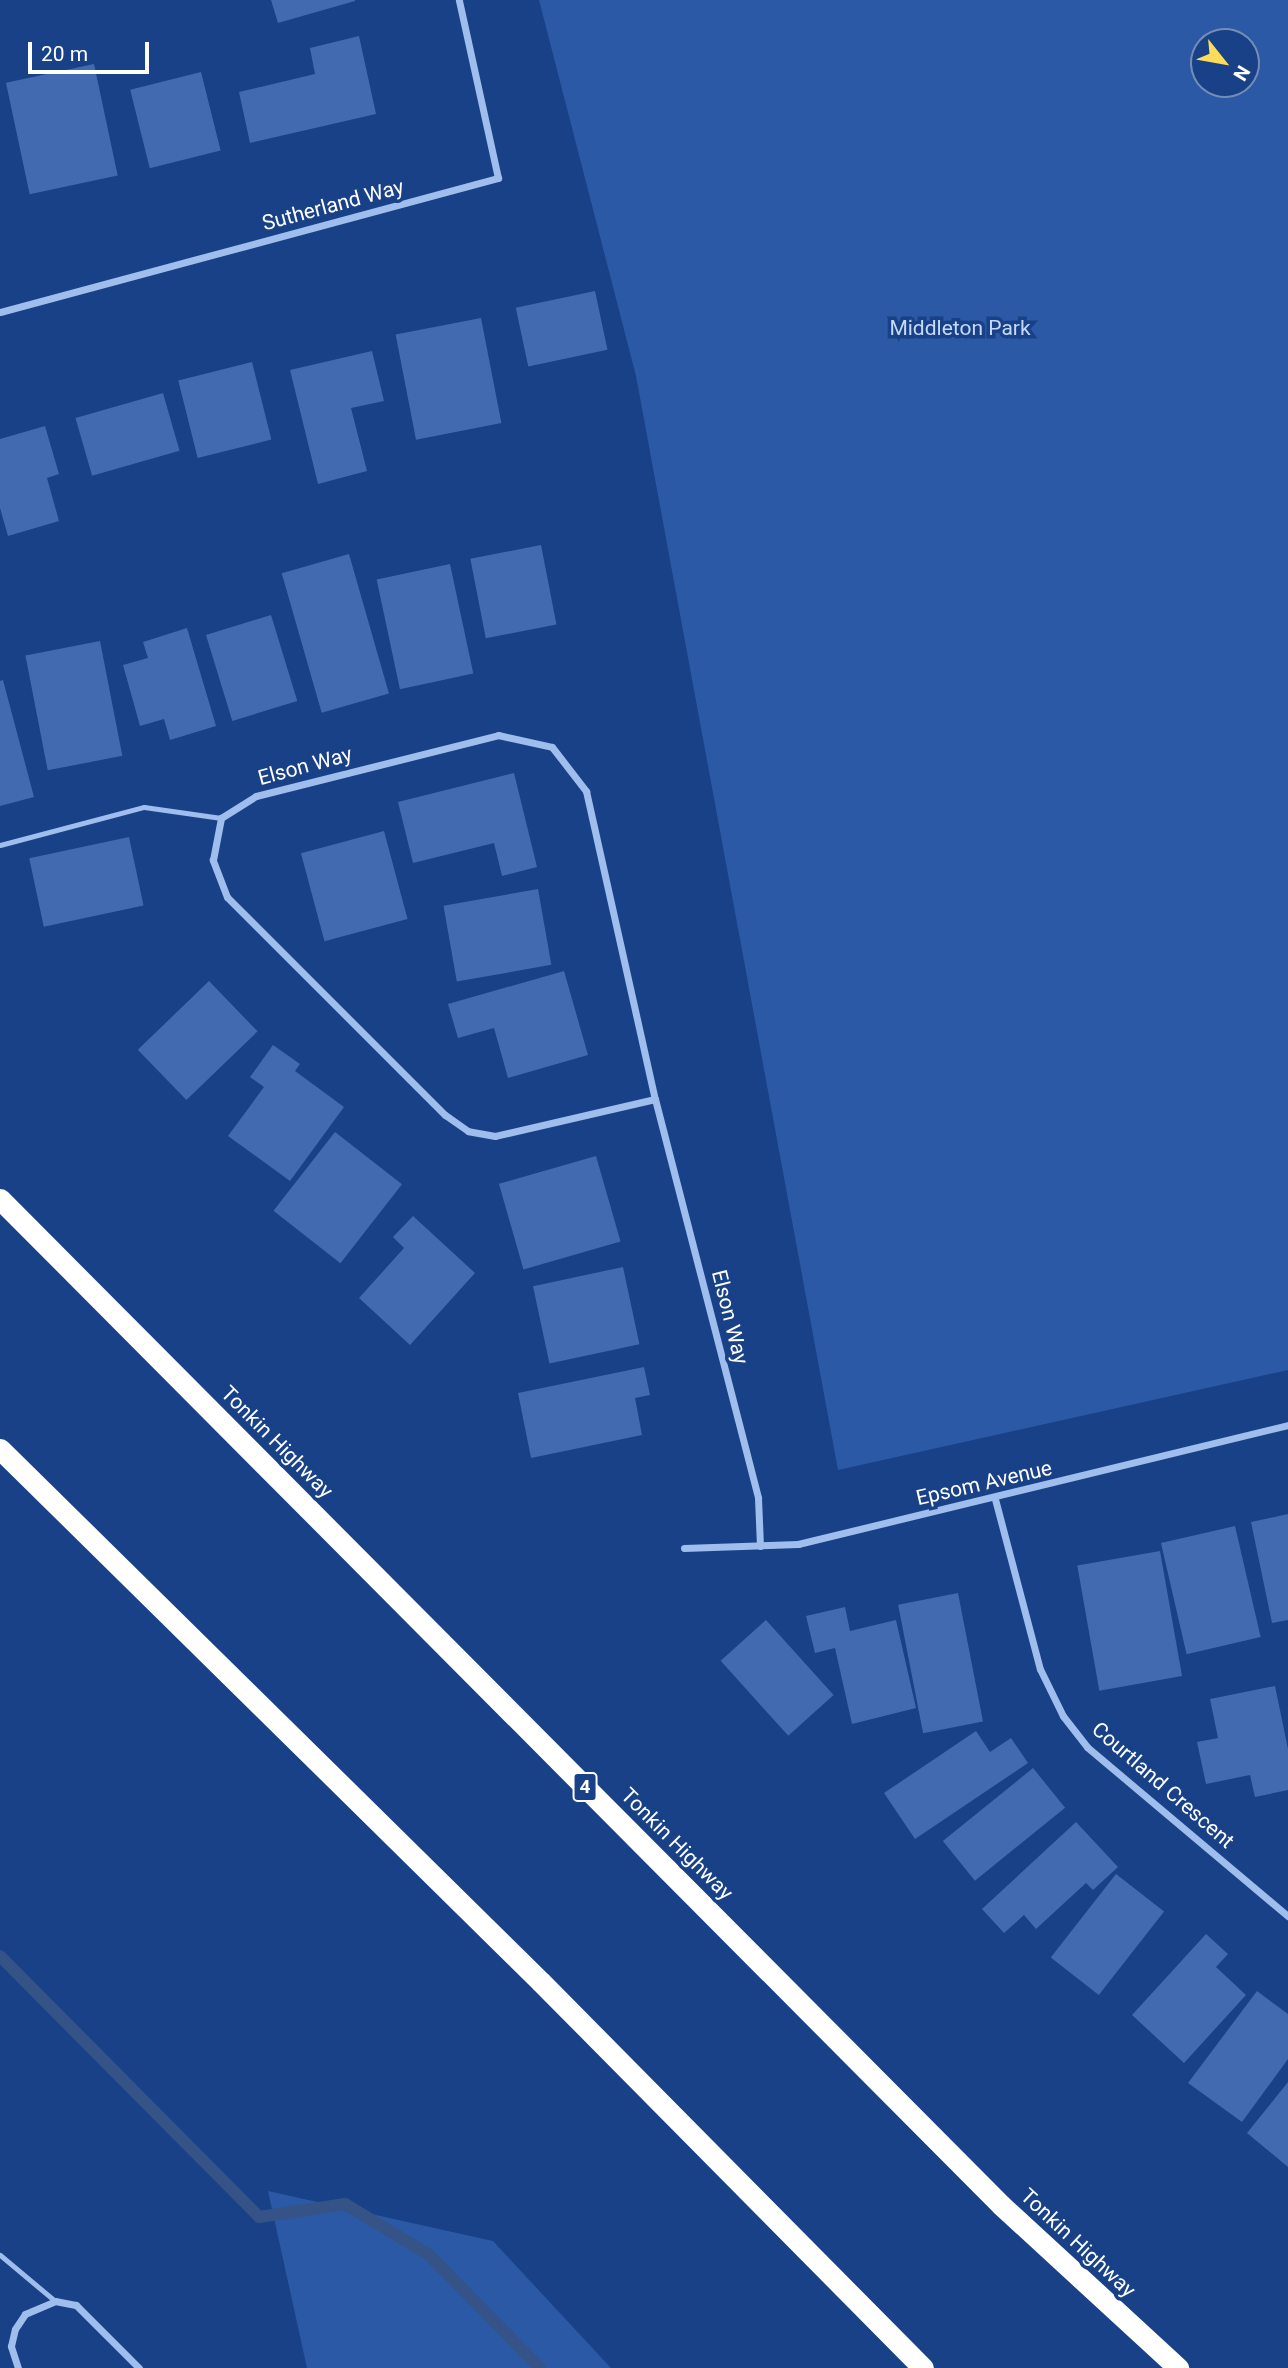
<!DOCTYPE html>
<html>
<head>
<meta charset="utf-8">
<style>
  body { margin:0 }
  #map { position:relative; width:1288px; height:2368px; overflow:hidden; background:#184187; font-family:Roboto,sans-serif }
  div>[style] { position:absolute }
  .green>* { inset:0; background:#2b59a5 }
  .stream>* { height:12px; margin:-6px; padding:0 6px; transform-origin:6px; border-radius:6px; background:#355387 }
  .building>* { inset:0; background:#416ab0; transform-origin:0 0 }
  .service>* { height:5px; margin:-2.5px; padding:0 2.5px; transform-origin:2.5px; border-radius:2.5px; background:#9fbded }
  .minor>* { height:7px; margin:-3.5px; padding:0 3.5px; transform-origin:3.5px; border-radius:3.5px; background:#9fbded }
  .motorway>* { height:21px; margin:-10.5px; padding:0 10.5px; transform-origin:10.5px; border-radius:10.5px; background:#fff }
  span { translate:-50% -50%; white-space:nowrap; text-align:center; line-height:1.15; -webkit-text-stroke:7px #184187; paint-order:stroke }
  .shield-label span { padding:2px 5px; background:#184187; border:2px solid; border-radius:5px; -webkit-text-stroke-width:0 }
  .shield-label { font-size:19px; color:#fff; font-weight:700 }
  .street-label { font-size:21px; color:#fff }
  .park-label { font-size:21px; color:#c5d9f9 }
  .north { position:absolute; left:1190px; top:28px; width:70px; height:70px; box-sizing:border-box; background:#184187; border:2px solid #748db7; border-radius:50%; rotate:121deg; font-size:19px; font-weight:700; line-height:28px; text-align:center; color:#fff }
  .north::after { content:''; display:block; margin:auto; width:24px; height:32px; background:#ffdb5b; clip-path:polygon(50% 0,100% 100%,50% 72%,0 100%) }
  .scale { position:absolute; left:28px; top:42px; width:121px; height:32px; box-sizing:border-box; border:4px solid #fff; border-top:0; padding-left:9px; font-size:21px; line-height:24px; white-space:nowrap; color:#fff; -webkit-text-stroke:5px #184187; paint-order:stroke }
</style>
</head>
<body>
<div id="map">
  <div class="green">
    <i style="clip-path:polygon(evenodd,539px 0,1288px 0,1288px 1370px,838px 1470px,636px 376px,539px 0,1246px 42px,1246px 84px,1204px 84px,1204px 42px,1246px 42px)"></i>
    <i style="clip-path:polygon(268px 2191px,493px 2241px,611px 2368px,307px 2368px)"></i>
  </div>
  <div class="stream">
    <i style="left:0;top:1956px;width:368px;rotate:45.2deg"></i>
    <i style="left:259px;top:2217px;width:87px;rotate:-8.6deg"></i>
    <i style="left:345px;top:2204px;width:97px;rotate:31.1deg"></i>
    <i style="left:428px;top:2254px;width:160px;rotate:45.5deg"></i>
  </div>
  <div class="building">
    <i style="clip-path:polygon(271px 0,355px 0,355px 1px,278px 23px)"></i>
    <i style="clip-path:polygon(359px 36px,376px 114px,250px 143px,239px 92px,315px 74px,310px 48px)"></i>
    <i style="left:94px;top:64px;width:114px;height:90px;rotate:78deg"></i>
    <i style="left:201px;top:72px;width:81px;height:73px;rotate:76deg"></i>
    <i style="left:595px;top:291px;width:60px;height:81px;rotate:78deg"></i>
    <i style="left:481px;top:318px;width:107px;height:87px;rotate:79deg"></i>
    <i style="clip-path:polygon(372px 351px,384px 401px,351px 408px,367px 471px,318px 484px,290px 370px)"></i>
    <i style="left:252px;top:362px;width:80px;height:76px;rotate:76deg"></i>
    <i style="left:163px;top:393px;width:60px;height:91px;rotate:74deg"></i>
    <i style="clip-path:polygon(45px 426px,59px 474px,47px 478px,59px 521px,8px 536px,0 508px,0 439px)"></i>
    <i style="left:541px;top:545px;width:81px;height:72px;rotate:79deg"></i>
    <i style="left:349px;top:554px;width:145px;height:70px;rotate:74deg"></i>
    <i style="left:450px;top:564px;width:112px;height:75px;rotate:78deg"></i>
    <i style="left:271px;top:615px;width:90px;height:68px;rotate:73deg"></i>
    <i style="clip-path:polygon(187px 628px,216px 726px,170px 740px,164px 719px,140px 726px,123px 665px,148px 658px,143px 642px)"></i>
    <i style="left:100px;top:641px;width:117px;height:76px;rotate:79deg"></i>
    <i style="clip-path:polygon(3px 680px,34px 797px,0 806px,0 681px)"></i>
    <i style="clip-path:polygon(514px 773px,537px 867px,502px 876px,494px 843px,413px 863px,398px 802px)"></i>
    <i style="left:384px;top:831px;width:91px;height:86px;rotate:75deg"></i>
    <i style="left:129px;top:837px;width:70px;height:102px;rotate:78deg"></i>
    <i style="left:538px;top:889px;width:77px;height:96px;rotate:80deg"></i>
    <i style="clip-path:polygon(564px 971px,588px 1055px,508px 1078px,494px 1028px,458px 1038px,448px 1004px)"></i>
    <i style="left:209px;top:981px;width:70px;height:99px;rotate:46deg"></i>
    <i style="clip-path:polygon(273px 1045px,300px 1064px,295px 1071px,344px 1107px,290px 1181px,228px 1136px,264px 1087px,250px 1077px)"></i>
    <i style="left:335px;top:1132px;width:85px;height:100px;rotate:38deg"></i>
    <i style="left:596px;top:1156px;width:89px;height:101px;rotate:74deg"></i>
    <i style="clip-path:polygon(413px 1216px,475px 1273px,410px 1345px,359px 1298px,404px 1248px,393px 1237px)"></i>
    <i style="left:623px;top:1267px;width:79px;height:92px;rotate:78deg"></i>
    <i style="clip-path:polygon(644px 1367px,650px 1395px,635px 1398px,642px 1435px,531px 1458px,518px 1393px)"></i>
    <i style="clip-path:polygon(1288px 1514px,1288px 1620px,1272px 1623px,1251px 1522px)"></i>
    <i style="left:1235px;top:1526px;width:114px;height:76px;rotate:77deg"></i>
    <i style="left:1160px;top:1551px;width:127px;height:84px;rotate:80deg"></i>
    <i style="left:958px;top:1593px;width:131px;height:61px;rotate:79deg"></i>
    <i style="clip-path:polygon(845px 1607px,850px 1631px,896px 1620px,916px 1708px,852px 1724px,835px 1648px,815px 1653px,806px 1616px)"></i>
    <i style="left:766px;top:1620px;width:101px;height:61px;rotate:48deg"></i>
    <i style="clip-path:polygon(1275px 1686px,1288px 1749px,1288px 1790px,1255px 1797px,1250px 1775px,1206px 1784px,1197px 1742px,1218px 1738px,1210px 1699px)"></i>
    <i style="clip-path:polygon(976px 1731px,990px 1752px,1011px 1738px,1028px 1763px,915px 1839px,884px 1793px)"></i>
    <i style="left:1033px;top:1768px;width:51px;height:116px;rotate:51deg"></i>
    <i style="clip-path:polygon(1076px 1822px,1118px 1867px,1093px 1890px,1086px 1883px,1036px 1929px,1024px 1915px,1004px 1933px,982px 1909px)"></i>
    <i style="left:1116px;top:1874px;width:61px;height:106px;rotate:38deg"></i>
    <i style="clip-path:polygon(1206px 1934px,1228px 1954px,1216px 1967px,1246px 1995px,1184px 2063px,1132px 2015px)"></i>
    <i style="clip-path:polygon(1257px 1991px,1288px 2014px,1288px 2059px,1242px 2122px,1188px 2083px)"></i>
    <i style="clip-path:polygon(1288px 2082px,1288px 2167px,1247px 2133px)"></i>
  </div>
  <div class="service">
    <i style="left:0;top:845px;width:149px;rotate:-14.8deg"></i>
    <i style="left:144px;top:807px;width:78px;rotate:8.1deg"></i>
    <i style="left:0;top:2255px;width:72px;rotate:39.9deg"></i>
  </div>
  <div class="minor">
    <i style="left:0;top:312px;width:516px;rotate:-15.06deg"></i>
    <i style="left:498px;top:178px;width:182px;rotate:-102.4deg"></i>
    <i style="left:655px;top:1099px;width:164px;rotate:167deg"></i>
    <i style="left:495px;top:1136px;width:27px;rotate:-170deg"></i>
    <i style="left:468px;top:1131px;width:28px;rotate:-145deg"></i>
    <i style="left:445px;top:1115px;width:308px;rotate:-135deg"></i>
    <i style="left:227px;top:897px;width:40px;rotate:-111deg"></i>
    <i style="left:213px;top:860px;width:43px;rotate:-79.2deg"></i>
    <i style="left:221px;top:818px;width:41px;rotate:-32.2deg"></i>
    <i style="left:256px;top:796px;width:250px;rotate:-14.1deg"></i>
    <i style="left:498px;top:735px;width:55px;rotate:12.5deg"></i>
    <i style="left:552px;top:747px;width:56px;rotate:52.3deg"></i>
    <i style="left:586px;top:791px;width:316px;rotate:77.4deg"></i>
    <i style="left:655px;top:1099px;width:412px;rotate:75.5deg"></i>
    <i style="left:758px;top:1498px;width:48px;rotate:87.6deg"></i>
    <i style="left:995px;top:1499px;width:176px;rotate:75.2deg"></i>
    <i style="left:1040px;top:1669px;width:52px;rotate:63.9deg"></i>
    <i style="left:1063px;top:1716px;width:39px;rotate:52deg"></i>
    <i style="left:1087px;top:1747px;width:263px;rotate:40.1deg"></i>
    <i style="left:684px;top:1548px;width:114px;rotate:-2deg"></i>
    <i style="left:798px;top:1544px;width:504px;rotate:-13.65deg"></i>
    <i style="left:18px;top:2368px;width:23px;rotate:-108deg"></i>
    <i style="left:11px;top:2346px;width:17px;rotate:-77deg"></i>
    <i style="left:15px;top:2329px;width:18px;rotate:-56deg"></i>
    <i style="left:25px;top:2314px;width:33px;rotate:-23deg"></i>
    <i style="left:55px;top:2301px;width:21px;rotate:11deg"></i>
    <i style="left:76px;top:2305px;width:89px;rotate:45deg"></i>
  </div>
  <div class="motorway">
    <i style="left:0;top:1199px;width:1419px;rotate:45.14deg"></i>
    <i style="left:1001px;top:2205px;width:241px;rotate:42.6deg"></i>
    <i style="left:0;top:1449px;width:759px;rotate:44.57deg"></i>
    <i style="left:541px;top:1982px;width:543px;rotate:45.3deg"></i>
  </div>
  <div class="shield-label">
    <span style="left:585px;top:1787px">4</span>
  </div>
  <div class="street-label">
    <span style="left:333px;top:205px;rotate:-15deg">Sutherland Way</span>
    <span style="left:305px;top:766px;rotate:-15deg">Elson Way</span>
    <span style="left:730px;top:1317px;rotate:76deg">Elson Way</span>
    <span style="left:277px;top:1442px;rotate:45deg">Tonkin Highway</span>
    <span style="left:984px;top:1483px;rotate:-13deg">Epsom Avenue</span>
    <span style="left:1163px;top:1785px;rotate:41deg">Courtland Crescent</span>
    <span style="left:677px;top:1844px;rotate:45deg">Tonkin Highway</span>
    <span style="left:1078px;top:2243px;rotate:43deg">Tonkin Highway</span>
  </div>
  <div class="park-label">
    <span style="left:960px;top:328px">Middleton Park</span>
  </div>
  <div class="north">N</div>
  <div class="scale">20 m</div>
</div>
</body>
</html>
